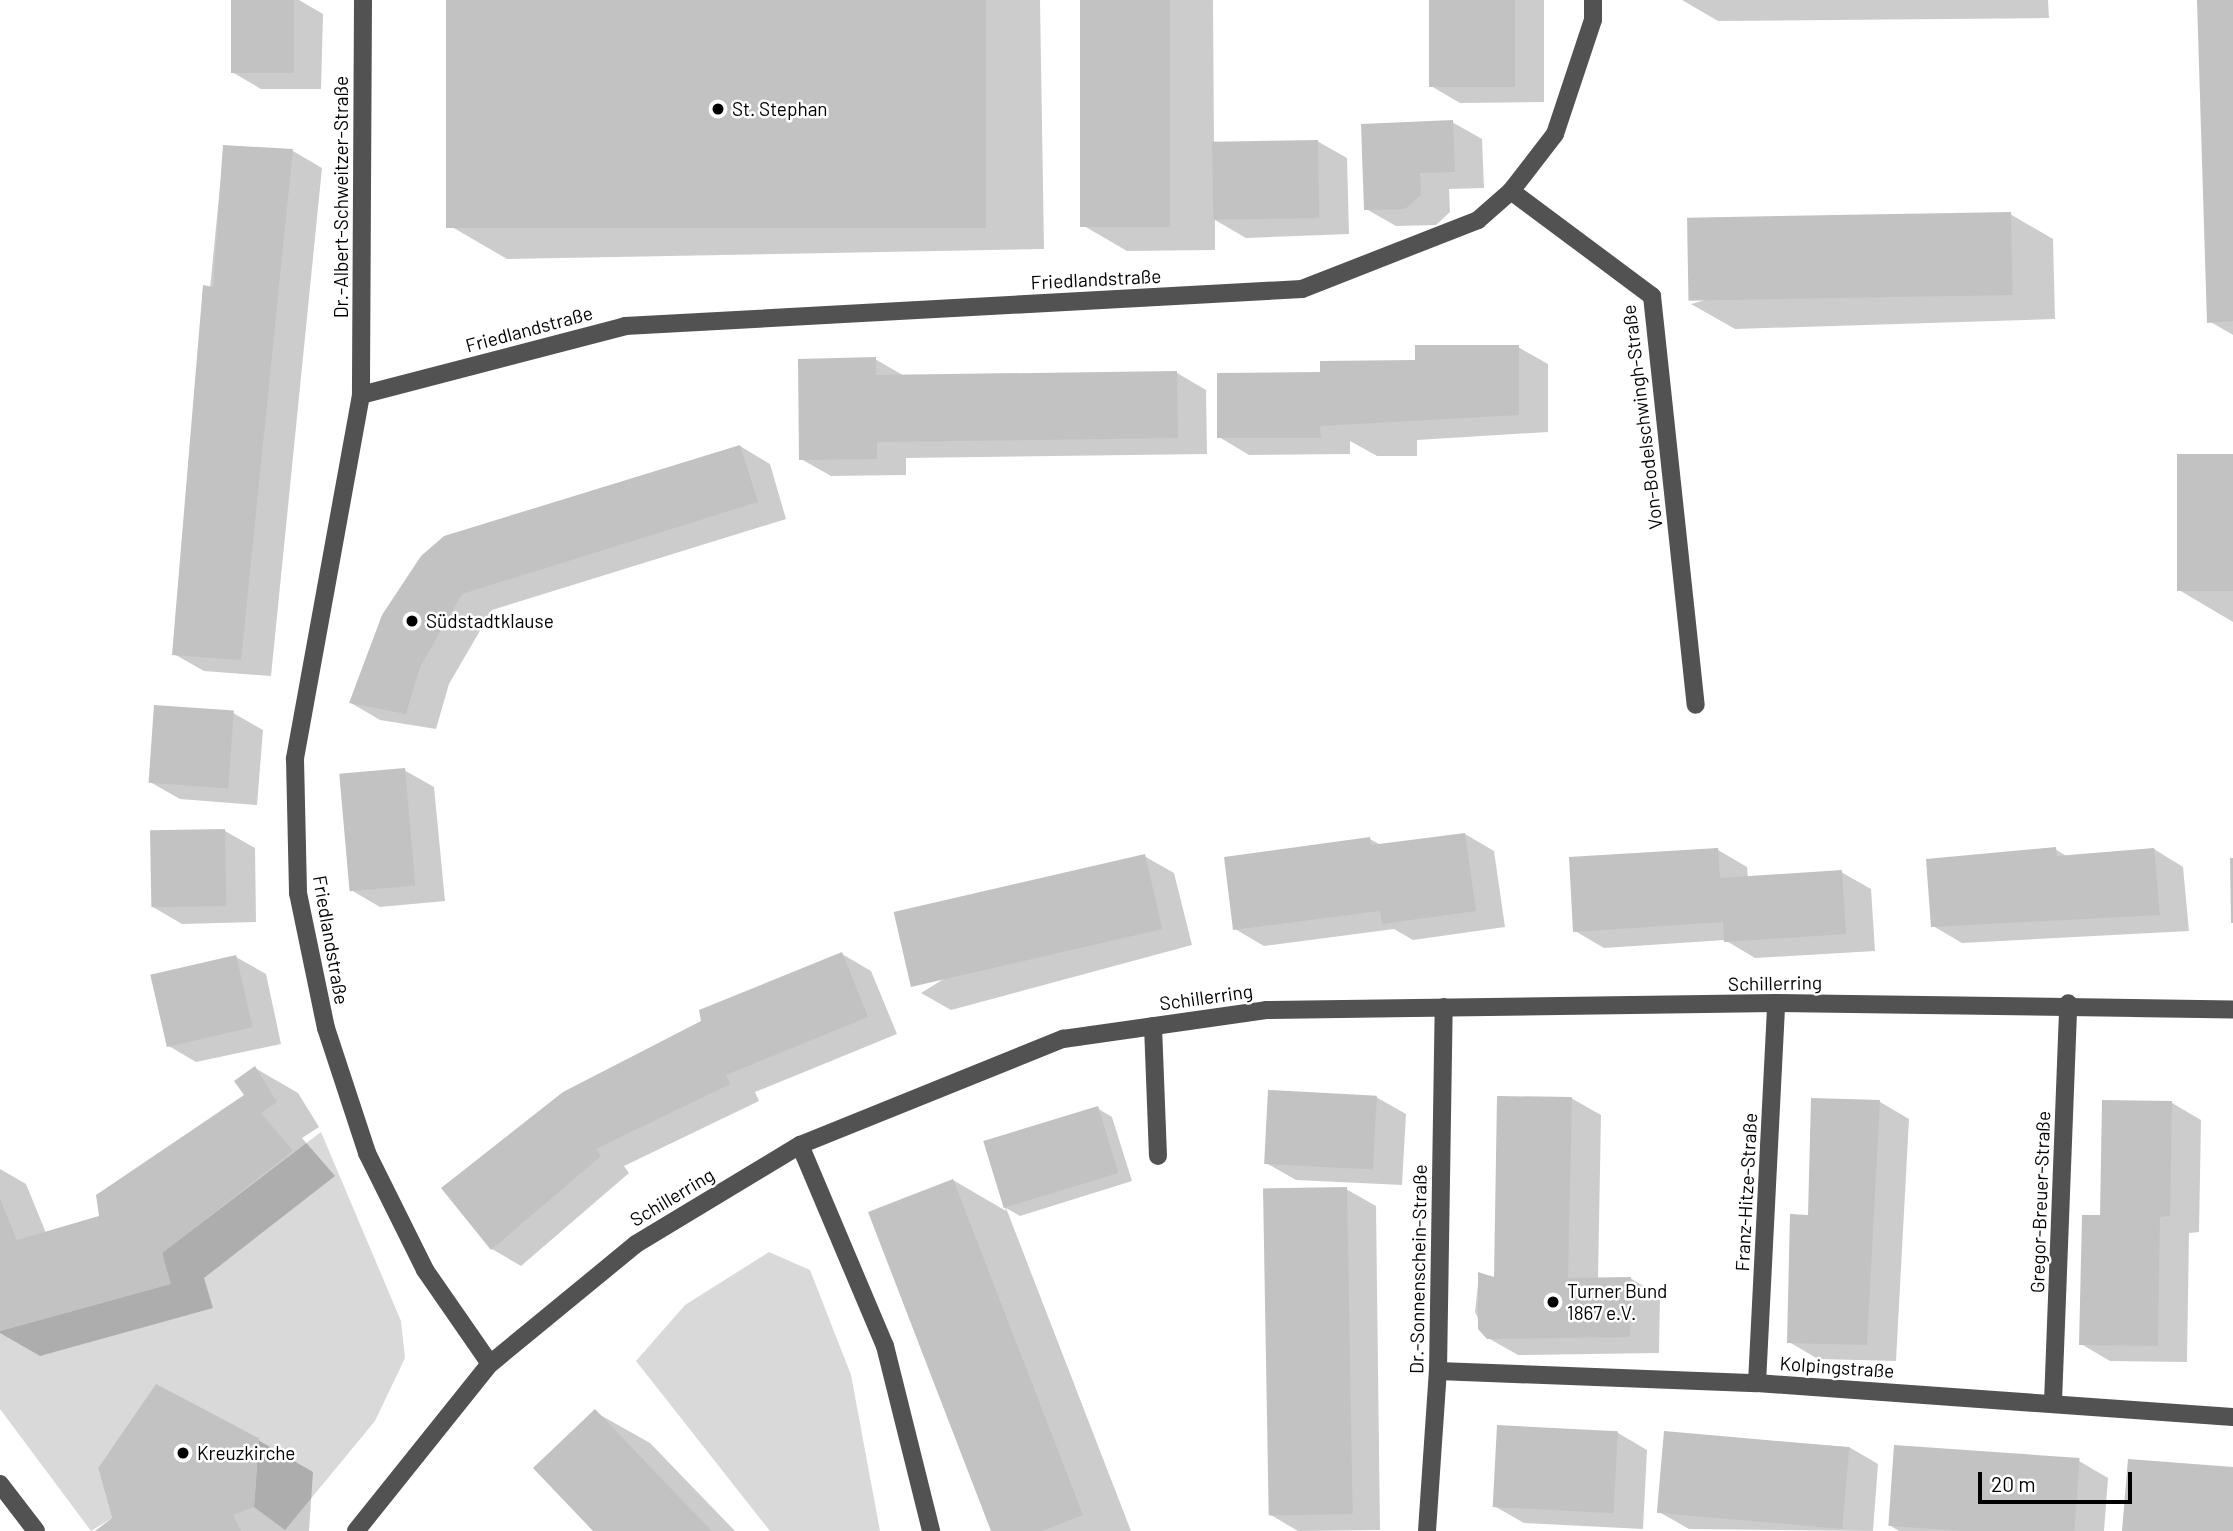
<!DOCTYPE html>
<html>
<head>
<meta charset="utf-8">
<style>
  body { margin:0 }
  #map { position:relative; width:2233px; height:1531px; overflow:hidden; background:#fff; font-family:Barlow,sans-serif }
  div>[style] { position:absolute }
  .green>* { inset:0; background:#d9d9d9 }
  .shadow>* { inset:0; background:#0003 }
  .building>* { inset:0; background:#c2c2c2; transform-origin:0 0 }
  .minor>* { height:18px; margin:-9px; padding:0 9px; transform-origin:9px; border-radius:9px; background:#525252 }
  .dots>* { width:19px; height:19px; translate:-50% -50%; box-sizing:border-box; border:4px solid #fff; border-radius:50% }
  span { translate:-50% -50%; white-space:nowrap; text-align:center; line-height:1.15; -webkit-text-stroke:5px #fff; paint-order:stroke }
  .poi-label { font-size:19px; color:#000 }
  .left { translate:0 -50%; text-align:left }
  .street-label { font-size:19px; color:#000 }
  .scale { position:absolute; left:1978px; top:1472px; width:154px; height:32px; box-sizing:border-box; border:4px solid #000; border-top:0; padding-left:9px; font-size:21px; line-height:24px; white-space:nowrap; color:#000; -webkit-text-stroke:5px #fff; paint-order:stroke }
</style>
</head>
<body>
<div id="map">
  <div class="green">
    <i style="clip-path:polygon(321px 1132px,401px 1321px,405px 1358px,375px 1421px,285px 1530px,254px 1507px,259px 1438px,156px 1385px,98px 1468px,112px 1518px,91px 1531px,0 1409px,0 1331px,170px 1284px,162px 1253px)"></i>
    <i style="clip-path:polygon(769px 1252px,810px 1270px,851px 1375px,880px 1531px,770px 1531px,636px 1361px,685px 1305px)"></i>
  </div>
  <div class="shadow">
    <i style="clip-path:polygon(233px 0,299px 0,323px 14px,321px 89px,261px 89px,232px 72px)"></i>
    <i style="clip-path:polygon(448px 0,1040px 0,1044px 249px,507px 259px,452px 227px)"></i>
    <i style="clip-path:polygon(1082px 0,1213px 0,1214px 145px,1317px 141px,1347px 158px,1349px 234px,1246px 238px,1215px 220px,1215px 250px,1127px 251px,1084px 226px)"></i>
    <i style="clip-path:polygon(1430px 0,1544px 0,1544px 102px,1460px 103px,1431px 86px)"></i>
    <i style="clip-path:polygon(1682px 0,2048px 0,2049px 18px,1718px 21px)"></i>
    <i style="clip-path:polygon(2198px 0,2233px 0,2233px 335px,2209px 321px)"></i>
    <i style="clip-path:polygon(1452px 122px,1482px 139px,1484px 188px,1449px 189px,1450px 212px,1436px 225px,1396px 226px,1366px 209px)"></i>
    <i style="clip-path:polygon(224px 146px,293px 151px,322px 168px,271px 676px,204px 671px,174px 654px)"></i>
    <i style="clip-path:polygon(2010px 214px,2053px 239px,2055px 319px,1735px 329px,1691px 304px)"></i>
    <i style="clip-path:polygon(1518px 347px,1548px 364px,1548px 432px,1417px 440px,1417px 456px,1377px 456px,1350px 441px,1350px 454px,1249px 455px,1219px 437px,1322px 373px)"></i>
    <i style="clip-path:polygon(875px 359px,906px 377px,1177px 373px,1206px 390px,1207px 454px,906px 458px,906px 475px,831px 476px,801px 459px)"></i>
    <i style="clip-path:polygon(740px 446px,770px 464px,786px 519px,492px 610px,449px 684px,436px 729px,380px 720px,351px 703px,384px 616px)"></i>
    <i style="clip-path:polygon(2233px 456px,2233px 622px,2179px 590px)"></i>
    <i style="clip-path:polygon(233px 713px,263px 730px,257px 805px,180px 799px,150px 782px)"></i>
    <i style="clip-path:polygon(404px 770px,434px 787px,445px 901px,380px 907px,351px 890px)"></i>
    <i style="clip-path:polygon(225px 831px,255px 848px,256px 922px,182px 924px,153px 907px)"></i>
    <i style="clip-path:polygon(1465px 834px,1494px 851px,1505px 927px,1413px 940px,1394px 929px,1264px 946px,1235px 929px,1370px 839px,1381px 845px)"></i>
    <i style="clip-path:polygon(2055px 849px,2068px 857px,2154px 849px,2183px 867px,2189px 931px,1962px 943px,1933px 926px)"></i>
    <i style="clip-path:polygon(1718px 850px,1747px 867px,1748px 878px,1841px 872px,1871px 889px,1875px 951px,1755px 958px,1725px 940px,1604px 948px,1575px 931px)"></i>
    <i style="clip-path:polygon(1144px 856px,1174px 873px,1192px 945px,951px 1010px,921px 993px)"></i>
    <i style="clip-path:polygon(842px 954px,871px 971px,897px 1034px,755px 1092px,759px 1101px,624px 1166px,629px 1173px,521px 1266px,492px 1249px,444px 1188px)"></i>
    <i style="clip-path:polygon(236px 957px,266px 974px,281px 1044px,196px 1062px,167px 1045px)"></i>
    <i style="clip-path:polygon(255px 1068px,298px 1093px,319px 1127px,302px 1138px,335px 1176px,204px 1278px,213px 1308px,40px 1356px,0 1333px,0 1169px,26px 1184px,46px 1233px,101px 1217px,247px 1095px)"></i>
    <i style="clip-path:polygon(1376px 1097px,1406px 1114px,1402px 1185px,1296px 1180px,1266px 1163px)"></i>
    <i style="clip-path:polygon(1571px 1098px,1601px 1115px,1598px 1279px,1630px 1278px,1660px 1296px,1659px 1353px,1518px 1355px,1488px 1338px,1475px 1312px,1479px 1275px,1496px 1279px)"></i>
    <i style="clip-path:polygon(1880px 1102px,1909px 1119px,1896px 1361px,1818px 1359px,1789px 1342px,1810px 1216px)"></i>
    <i style="clip-path:polygon(2172px 1103px,2201px 1120px,2199px 1232px,2189px 1233px,2187px 1362px,2110px 1361px,2081px 1344px,2102px 1217px)"></i>
    <i style="clip-path:polygon(1097px 1108px,1112px 1117px,1132px 1181px,1020px 1216px,1006px 1208px,1131px 1531px,993px 1531px,953px 1180px,1006px 1211px,985px 1142px)"></i>
    <i style="clip-path:polygon(1346px 1189px,1376px 1206px,1380px 1530px,1298px 1531px,1269px 1514px)"></i>
    <i style="clip-path:polygon(595px 1412px,650px 1443px,735px 1531px,595px 1531px)"></i>
    <i style="clip-path:polygon(1618px 1433px,1647px 1450px,1643px 1529px,1524px 1523px,1494px 1506px)"></i>
    <i style="clip-path:polygon(1666px 1433px,1849px 1447px,1878px 1464px,1873px 1531px,1689px 1529px,1659px 1512px)"></i>
    <i style="clip-path:polygon(258px 1440px,313px 1472px,309px 1531px,98px 1531px)"></i>
    <i style="clip-path:polygon(2079px 1461px,2108px 1478px,2104px 1531px,1899px 1531px,1889px 1525px)"></i>
  </div>
  <div class="building">
    <i style="left:231px;top:0;width:63px;height:73px"></i>
    <i style="left:446px;top:0;width:540px;height:228px"></i>
    <i style="left:1080px;top:0;width:90px;height:227px"></i>
    <i style="left:1429px;top:0;width:86px;height:87px"></i>
    <i style="clip-path:polygon(2197px 0,2233px 0,2233px 321px,2207px 323px)"></i>
    <i style="clip-path:polygon(1453px 120px,1455px 172px,1420px 173px,1421px 195px,1405px 209px,1364px 210px,1361px 124px)"></i>
    <i style="left:1318px;top:140px;width:78px;height:106px;rotate:89deg"></i>
    <i style="clip-path:polygon(223px 145px,293px 149px,241px 660px,172px 655px,203px 285px,213px 287px)"></i>
    <i style="left:2011px;top:212px;width:83px;height:324px;rotate:89deg"></i>
    <i style="clip-path:polygon(1415px 345px,1519px 345px,1519px 415px,1320px 426px,1321px 438px,1217px 438px,1217px 373px,1320px 372px,1320px 361px,1415px 360px)"></i>
    <i style="clip-path:polygon(876px 357px,876px 375px,1177px 371px,1178px 438px,877px 442px,877px 459px,799px 460px,798px 359px)"></i>
    <i style="clip-path:polygon(740px 445px,758px 502px,462px 594px,420px 667px,406px 714px,349px 703px,382px 615px,421px 556px,444px 536px)"></i>
    <i style="left:2177px;top:454px;width:56px;height:137px"></i>
    <i style="left:154px;top:705px;width:80px;height:78px;rotate:4deg"></i>
    <i style="left:405px;top:768px;width:118px;height:66px;rotate:85deg"></i>
    <i style="left:225px;top:829px;width:77px;height:75px;rotate:89deg"></i>
    <i style="clip-path:polygon(1465px 833px,1476px 911px,1382px 924px,1380px 911px,1233px 930px,1224px 857px,1370px 837px,1371px 845px)"></i>
    <i style="clip-path:polygon(2056px 847px,2057px 856px,2154px 848px,2160px 915px,1931px 927px,1926px 859px)"></i>
    <i style="clip-path:polygon(1718px 848px,1720px 878px,1842px 870px,1846px 934px,1724px 942px,1723px 922px,1573px 932px,1569px 857px)"></i>
    <i style="left:1145px;top:854px;width:77px;height:258px;rotate:77deg"></i>
    <i style="clip-path:polygon(2230px 858px,2233px 858px,2233px 923px,2231px 923px)"></i>
    <i style="clip-path:polygon(842px 952px,868px 1017px,726px 1075px,730px 1084px,596px 1149px,601px 1156px,491px 1250px,441px 1188px,563px 1092px,701px 1021px,699px 1010px)"></i>
    <i style="left:236px;top:955px;width:74px;height:88px;rotate:77deg"></i>
    <i style="clip-path:polygon(255px 1066px,277px 1102px,261px 1113px,293px 1151px,162px 1253px,171px 1284px,0 1331px,0 1199px,17px 1240px,99px 1216px,96px 1195px,244px 1095px,234px 1081px)"></i>
    <i style="left:1268px;top:1090px;width:109px;height:74px;rotate:3deg"></i>
    <i style="clip-path:polygon(1497px 1096px,1572px 1097px,1568px 1278px,1631px 1277px,1630px 1337px,1487px 1339px,1478px 1329px,1478px 1272px,1494px 1277px)"></i>
    <i style="clip-path:polygon(1811px 1098px,1880px 1100px,1867px 1345px,1787px 1343px,1790px 1214px,1808px 1215px)"></i>
    <i style="clip-path:polygon(2102px 1100px,2172px 1101px,2170px 1216px,2160px 1217px,2158px 1346px,2079px 1345px,2082px 1215px,2100px 1215px)"></i>
    <i style="left:1098px;top:1106px;width:70px;height:120px;rotate:73deg"></i>
    <i style="clip-path:polygon(953px 1179px,1083px 1515px,1042px 1531px,991px 1531px,868px 1212px)"></i>
    <i style="left:1347px;top:1187px;width:327px;height:84px;rotate:89deg"></i>
    <i style="clip-path:polygon(156px 1384px,259px 1438px,254px 1507px,233px 1515px,241px 1531px,95px 1531px,112px 1518px,98px 1468px)"></i>
    <i style="clip-path:polygon(595px 1409px,677px 1495px,712px 1531px,593px 1531px,533px 1468px)"></i>
    <i style="left:1497px;top:1425px;width:121px;height:82px;rotate:3deg"></i>
    <i style="left:1664px;top:1431px;width:186px;height:82px;rotate:5deg"></i>
    <i style="left:1894px;top:1445px;width:186px;height:81px;rotate:4deg"></i>
    <i style="clip-path:polygon(2128px 1459px,2233px 1467px,2233px 1531px,2122px 1531px)"></i>
  </div>
  <div class="minor">
    <i style="left:363px;top:0;width:395px;rotate:90.3deg"></i>
    <i style="left:361px;top:395px;width:370px;rotate:100.3deg"></i>
    <i style="left:295px;top:759px;width:134px;rotate:88.7deg"></i>
    <i style="left:298px;top:893px;width:138px;rotate:78.3deg"></i>
    <i style="left:326px;top:1028px;width:132px;rotate:71.8deg"></i>
    <i style="left:367px;top:1153px;width:131px;rotate:63.6deg"></i>
    <i style="left:425px;top:1270px;width:114px;rotate:55.3deg"></i>
    <i style="left:1511px;top:191px;width:176px;rotate:36.7deg"></i>
    <i style="left:1652px;top:296px;width:411px;rotate:83.9deg"></i>
    <i style="left:361px;top:395px;width:273px;rotate:-14.6deg"></i>
    <i style="left:625px;top:326px;width:678px;rotate:-3.13deg"></i>
    <i style="left:1302px;top:289px;width:189px;rotate:-21.4deg"></i>
    <i style="left:1478px;top:220px;width:44px;rotate:-41.3deg"></i>
    <i style="left:1511px;top:191px;width:72px;rotate:-52.3deg"></i>
    <i style="left:1555px;top:134px;width:120px;rotate:-71.6deg"></i>
    <i style="left:1593px;top:20px;width:20px;rotate:-90deg"></i>
    <i style="left:1153px;top:1026px;width:130px;rotate:87.8deg"></i>
    <i style="left:800px;top:1145px;width:218px;rotate:67.1deg"></i>
    <i style="left:885px;top:1346px;width:191px;rotate:76deg"></i>
    <i style="left:1438px;top:1371px;width:319px;rotate:2.2deg"></i>
    <i style="left:1757px;top:1383px;width:477px;rotate:4.1deg"></i>
    <i style="left:1757px;top:1383px;width:380px;rotate:-87.1deg"></i>
    <i style="left:2053px;top:1402px;width:399px;rotate:-87.8deg"></i>
    <i style="left:0;top:1484px;width:59px;rotate:52.5deg"></i>
    <i style="left:356px;top:1531px;width:214px;rotate:-51.3deg"></i>
    <i style="left:490px;top:1364px;width:189px;rotate:-39.4deg"></i>
    <i style="left:636px;top:1244px;width:192px;rotate:-31.1deg"></i>
    <i style="left:800px;top:1145px;width:284px;rotate:-22deg"></i>
    <i style="left:1063px;top:1039px;width:205px;rotate:-8.1deg"></i>
    <i style="left:1266px;top:1010px;width:510px;rotate:-0.79deg"></i>
    <i style="left:1776px;top:1003px;width:457px;rotate:0.8deg"></i>
    <i style="left:1427px;top:1531px;width:160px;rotate:-86.1deg"></i>
    <i style="left:1438px;top:1371px;width:364px;rotate:-89.1deg"></i>
  </div>
  <div class="dots">
    <i style="left:718px;top:109px;background:#000"></i>
    <i style="left:412px;top:621px;background:#000"></i>
    <i style="left:1553px;top:1302px;background:#000"></i>
    <i style="left:183px;top:1453px;background:#000"></i>
  </div>
  <div class="poi-label">
    <span class="left" style="left:732px;top:109px">St. Stephan</span>
    <span class="left" style="left:426px;top:621px">Südstadtklause</span>
    <span class="left" style="left:1567px;top:1302px">Turner Bund<br>1867 e.V.</span>
    <span class="left" style="left:197px;top:1453px">Kreuzkirche</span>
  </div>
  <div class="street-label">
    <span style="left:341px;top:197px;rotate:-90deg">Dr.-Albert-Schweitzer-Straße</span>
    <span style="left:1096px;top:279px;rotate:-3deg">Friedlandstraße</span>
    <span style="left:529px;top:329px;rotate:-15deg">Friedlandstraße</span>
    <span style="left:1642px;top:417px;rotate:-97deg">Von-Bodelschwingh-Straße</span>
    <span style="left:331px;top:940px;rotate:80deg">Friedlandstraße</span>
    <span style="left:1775px;top:983px;rotate:-1deg">Schillerring</span>
    <span style="left:1206px;top:997px;rotate:-8deg">Schillerring</span>
    <span style="left:1746px;top:1192px;rotate:-87deg">Franz-Hitze-Straße</span>
    <span style="left:672px;top:1197px;rotate:-31deg">Schillerring</span>
    <span style="left:2040px;top:1202px;rotate:-88deg">Gregor-Breuer-Straße</span>
    <span style="left:1418px;top:1269px;rotate:-89deg">Dr.-Sonnenschein-Straße</span>
    <span style="left:1837px;top:1367px;rotate:4deg">Kolpingstraße</span>
  </div>
  <div class="scale">20 m</div>
</div>
</body>
</html>
